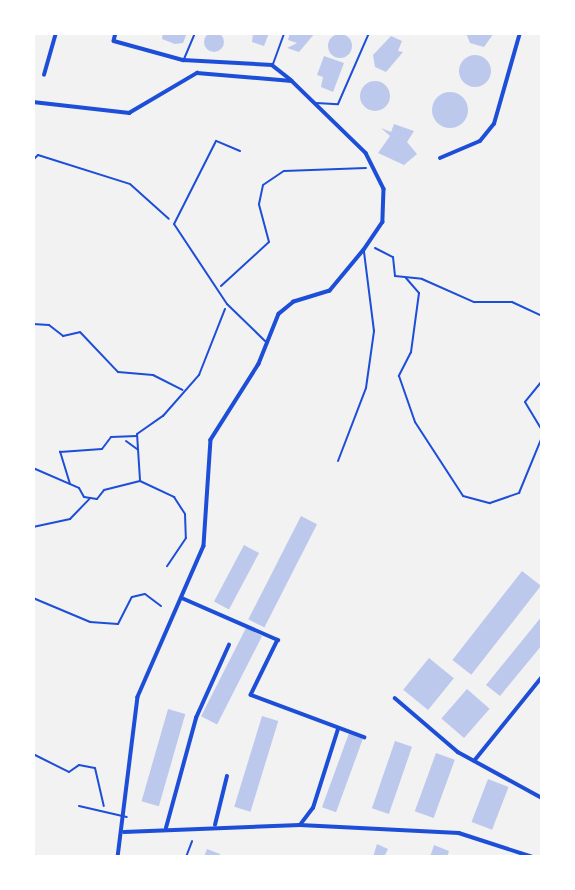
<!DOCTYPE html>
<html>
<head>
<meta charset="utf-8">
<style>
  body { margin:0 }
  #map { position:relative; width:575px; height:890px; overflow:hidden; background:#f2f2f2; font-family:"Source Sans 3",sans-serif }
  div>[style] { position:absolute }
  .building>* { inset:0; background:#bdc9ec; transform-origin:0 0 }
  .round { border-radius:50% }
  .path>* { height:2px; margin:-1px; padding:0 1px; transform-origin:1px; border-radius:1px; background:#1d4ed8 }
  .service>* { height:2px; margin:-1px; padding:0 1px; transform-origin:1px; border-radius:1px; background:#1d4ed8 }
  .minor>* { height:3.5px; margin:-1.75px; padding:0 1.75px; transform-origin:1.75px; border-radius:1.75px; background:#1d4ed8 }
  span { translate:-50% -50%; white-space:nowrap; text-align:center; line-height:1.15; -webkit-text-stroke:5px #fff; paint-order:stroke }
  .frame { position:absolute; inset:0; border:35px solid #fff; pointer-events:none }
</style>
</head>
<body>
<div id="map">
  <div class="building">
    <i class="round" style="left:204px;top:32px;width:20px;height:20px"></i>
    <i style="clip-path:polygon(163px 33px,187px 33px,183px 43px,175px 44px,162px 39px)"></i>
    <i style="clip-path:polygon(269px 33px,264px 46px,252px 42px,253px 33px)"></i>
    <i style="clip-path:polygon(290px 33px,315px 33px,299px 52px,287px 48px,297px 43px,288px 40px)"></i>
    <i style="clip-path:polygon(466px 33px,494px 33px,484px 47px,470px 43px)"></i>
    <i class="round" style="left:328px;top:34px;width:24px;height:24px"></i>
    <i style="clip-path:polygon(391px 36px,402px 41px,398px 51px,403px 52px,386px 72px,375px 67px,373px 55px)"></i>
    <i class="round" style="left:459px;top:55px;width:32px;height:32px"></i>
    <i style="clip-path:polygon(324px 56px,344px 63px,333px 92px,321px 87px,323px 77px,317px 75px)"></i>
    <i class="round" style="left:360px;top:81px;width:30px;height:30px"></i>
    <i class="round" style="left:432px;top:92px;width:36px;height:36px"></i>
    <i style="clip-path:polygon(394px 124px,414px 131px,407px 142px,417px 154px,404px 165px,378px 153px,390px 136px,381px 128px,391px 132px)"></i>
    <i style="left:301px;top:516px;width:18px;height:116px;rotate:27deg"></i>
    <i style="left:244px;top:545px;width:17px;height:64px;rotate:28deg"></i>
    <i style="left:522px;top:571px;width:24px;height:113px;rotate:38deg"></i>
    <i style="clip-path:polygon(542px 616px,542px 645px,500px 696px,486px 685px)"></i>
    <i style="left:246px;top:628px;width:18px;height:99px;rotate:27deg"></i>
    <i style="left:429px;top:658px;width:32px;height:41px;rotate:39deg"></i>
    <i style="left:467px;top:689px;width:30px;height:39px;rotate:41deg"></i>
    <i style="left:168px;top:709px;width:18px;height:96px;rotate:16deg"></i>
    <i style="left:262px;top:716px;width:17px;height:95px;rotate:17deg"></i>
    <i style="left:349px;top:733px;width:15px;height:79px;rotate:20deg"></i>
    <i style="left:395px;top:741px;width:18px;height:71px;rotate:19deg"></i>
    <i style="left:436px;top:753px;width:20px;height:62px;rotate:20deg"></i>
    <i style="left:488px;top:779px;width:22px;height:46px;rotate:21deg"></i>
    <i style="clip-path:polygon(377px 844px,388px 849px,384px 857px,373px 857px)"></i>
    <i style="clip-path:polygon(434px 845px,449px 851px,447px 857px,430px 857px)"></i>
    <i style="clip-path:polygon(207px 849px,220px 854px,219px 857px,204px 857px)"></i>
  </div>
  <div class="path">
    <i style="left:33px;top:160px;width:7px;rotate:-45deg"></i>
    <i style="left:38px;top:155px;width:96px;rotate:17.5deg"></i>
    <i style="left:130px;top:184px;width:52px;rotate:41.9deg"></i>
    <i style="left:375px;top:248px;width:20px;rotate:27deg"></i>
    <i style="left:393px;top:257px;width:19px;rotate:84deg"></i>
    <i style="left:395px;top:276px;width:27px;rotate:6deg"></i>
    <i style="left:422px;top:279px;width:57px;rotate:23.9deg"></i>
    <i style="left:474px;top:302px;width:38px"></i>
    <i style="left:512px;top:302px;width:33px;rotate:25deg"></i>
    <i style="left:406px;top:278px;width:20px;rotate:49deg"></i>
    <i style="left:419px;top:293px;width:60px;rotate:97.7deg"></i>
    <i style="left:411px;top:352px;width:27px;rotate:117deg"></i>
    <i style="left:399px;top:376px;width:49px;rotate:70.8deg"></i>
    <i style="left:415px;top:422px;width:88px;rotate:57deg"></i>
    <i style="left:463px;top:496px;width:28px;rotate:15deg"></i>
    <i style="left:490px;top:503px;width:31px;rotate:-19deg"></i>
    <i style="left:519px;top:493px;width:61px;rotate:-67.7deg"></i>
    <i style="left:221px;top:286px;width:65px;rotate:-42.5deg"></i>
    <i style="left:269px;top:242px;width:39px;rotate:-105deg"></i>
    <i style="left:259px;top:204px;width:19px;rotate:-78deg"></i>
    <i style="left:263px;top:185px;width:25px;rotate:-34deg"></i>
    <i style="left:284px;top:171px;width:82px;rotate:-2.1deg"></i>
    <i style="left:33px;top:324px;width:16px;rotate:4deg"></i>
    <i style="left:49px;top:325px;width:18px;rotate:38deg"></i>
    <i style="left:63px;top:336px;width:17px;rotate:-13deg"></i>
    <i style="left:80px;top:332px;width:55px;rotate:46.5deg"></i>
    <i style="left:118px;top:372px;width:35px;rotate:5deg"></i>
    <i style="left:153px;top:375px;width:33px;rotate:27deg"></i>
    <i style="left:542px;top:381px;width:27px;rotate:129deg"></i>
    <i style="left:525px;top:402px;width:33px;rotate:59deg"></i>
    <i style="left:126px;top:441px;width:14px;rotate:36deg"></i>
    <i style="left:33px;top:468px;width:50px;rotate:23.5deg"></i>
    <i style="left:79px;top:488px;width:10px;rotate:61deg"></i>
    <i style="left:84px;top:497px;width:13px;rotate:9deg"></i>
    <i style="left:97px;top:499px;width:11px;rotate:-52deg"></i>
    <i style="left:104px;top:490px;width:37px;rotate:-14deg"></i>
    <i style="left:140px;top:481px;width:38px;rotate:25deg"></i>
    <i style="left:174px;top:497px;width:20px;rotate:57deg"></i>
    <i style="left:185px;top:514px;width:24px;rotate:88deg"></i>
    <i style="left:186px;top:538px;width:34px;rotate:124deg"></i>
    <i style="left:140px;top:480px;width:46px;rotate:-93.7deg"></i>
    <i style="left:137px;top:434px;width:32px;rotate:-35deg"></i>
    <i style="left:163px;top:416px;width:55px;rotate:-48.7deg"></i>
    <i style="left:199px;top:375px;width:71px;rotate:-68.5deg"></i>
    <i style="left:70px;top:484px;width:34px;rotate:-107deg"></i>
    <i style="left:60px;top:452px;width:42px;rotate:-4.1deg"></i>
    <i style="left:102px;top:449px;width:15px;rotate:-53deg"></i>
    <i style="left:111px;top:437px;width:26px;rotate:-2deg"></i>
    <i style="left:33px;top:527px;width:38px;rotate:-12deg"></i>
    <i style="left:70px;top:519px;width:28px;rotate:-46deg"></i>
    <i style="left:33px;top:598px;width:62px;rotate:22.8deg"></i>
    <i style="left:90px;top:622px;width:28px;rotate:4deg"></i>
    <i style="left:118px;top:624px;width:30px;rotate:-63deg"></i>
    <i style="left:132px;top:597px;width:13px;rotate:-13deg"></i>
    <i style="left:145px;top:594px;width:20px;rotate:37deg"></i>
    <i style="left:33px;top:754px;width:40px;rotate:26.6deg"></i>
    <i style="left:69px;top:772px;width:12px;rotate:-35deg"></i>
    <i style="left:79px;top:765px;width:16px;rotate:11deg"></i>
    <i style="left:95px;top:768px;width:39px;rotate:77deg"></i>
  </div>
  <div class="service">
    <i style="left:184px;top:59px;width:28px;rotate:-67deg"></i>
    <i style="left:273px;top:64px;width:33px;rotate:-70deg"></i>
    <i style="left:316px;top:103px;width:22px;rotate:3deg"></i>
    <i style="left:338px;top:104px;width:77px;rotate:-66.4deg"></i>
    <i style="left:240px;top:151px;width:26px;rotate:-157deg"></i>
    <i style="left:216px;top:141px;width:93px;rotate:116.8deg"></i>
    <i style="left:174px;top:224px;width:96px;rotate:56.5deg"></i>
    <i style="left:227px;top:304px;width:53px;rotate:44.2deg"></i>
    <i style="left:338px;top:461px;width:78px;rotate:-69deg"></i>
    <i style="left:366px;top:388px;width:58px;rotate:-82deg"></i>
    <i style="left:374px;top:331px;width:80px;rotate:-97.2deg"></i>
    <i style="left:79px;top:806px;width:49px;rotate:12.9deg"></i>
    <i style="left:33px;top:854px;width:4px;rotate:45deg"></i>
    <i style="left:186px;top:857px;width:17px;rotate:-69deg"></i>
  </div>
  <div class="minor">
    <i style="left:116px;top:33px;width:8px;rotate:104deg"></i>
    <i style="left:114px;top:41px;width:72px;rotate:15.4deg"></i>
    <i style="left:183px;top:60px;width:89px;rotate:3.2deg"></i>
    <i style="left:272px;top:65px;width:24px;rotate:38deg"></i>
    <i style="left:44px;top:75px;width:44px;rotate:-74.1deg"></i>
    <i style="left:33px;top:102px;width:97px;rotate:6.5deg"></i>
    <i style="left:129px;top:113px;width:79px;rotate:-30.5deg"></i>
    <i style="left:197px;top:73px;width:95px;rotate:4.8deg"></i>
    <i style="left:292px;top:81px;width:103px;rotate:44.2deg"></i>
    <i style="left:366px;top:153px;width:40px;rotate:63.4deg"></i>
    <i style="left:384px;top:189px;width:33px;rotate:92deg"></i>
    <i style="left:383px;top:222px;width:34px;rotate:124deg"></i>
    <i style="left:364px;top:250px;width:53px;rotate:129.7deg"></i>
    <i style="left:330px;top:291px;width:38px;rotate:163deg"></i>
    <i style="left:294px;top:302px;width:19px;rotate:141deg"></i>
    <i style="left:279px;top:314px;width:54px;rotate:111.8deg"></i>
    <i style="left:259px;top:364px;width:90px;rotate:122.3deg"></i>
    <i style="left:211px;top:440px;width:106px;rotate:93.8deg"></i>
    <i style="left:204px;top:546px;width:165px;rotate:113.6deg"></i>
    <i style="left:138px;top:697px;width:161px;rotate:97.1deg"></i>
    <i style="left:440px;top:158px;width:43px;rotate:-23deg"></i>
    <i style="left:480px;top:141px;width:22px;rotate:-51deg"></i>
    <i style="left:494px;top:124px;width:95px;rotate:-74.1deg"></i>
    <i style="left:182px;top:598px;width:105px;rotate:23.6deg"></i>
    <i style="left:278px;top:640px;width:61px;rotate:116.1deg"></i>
    <i style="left:251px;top:695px;width:121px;rotate:20.4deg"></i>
    <i style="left:395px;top:698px;width:83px;rotate:40.6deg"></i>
    <i style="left:458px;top:752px;width:96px;rotate:28.7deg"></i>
    <i style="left:474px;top:761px;width:108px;rotate:-51deg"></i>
    <i style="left:215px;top:825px;width:50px;rotate:-76.2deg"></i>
    <i style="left:300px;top:825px;width:21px;rotate:-53deg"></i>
    <i style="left:313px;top:808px;width:83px;rotate:-72.4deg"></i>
    <i style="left:166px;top:828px;width:114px;rotate:-74.7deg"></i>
    <i style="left:196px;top:718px;width:80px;rotate:-65.7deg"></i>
    <i style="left:124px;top:832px;width:176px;rotate:-2.3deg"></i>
    <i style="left:300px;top:825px;width:159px;rotate:2.9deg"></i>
    <i style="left:459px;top:833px;width:78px;rotate:18deg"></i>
  </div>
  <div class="frame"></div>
</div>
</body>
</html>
